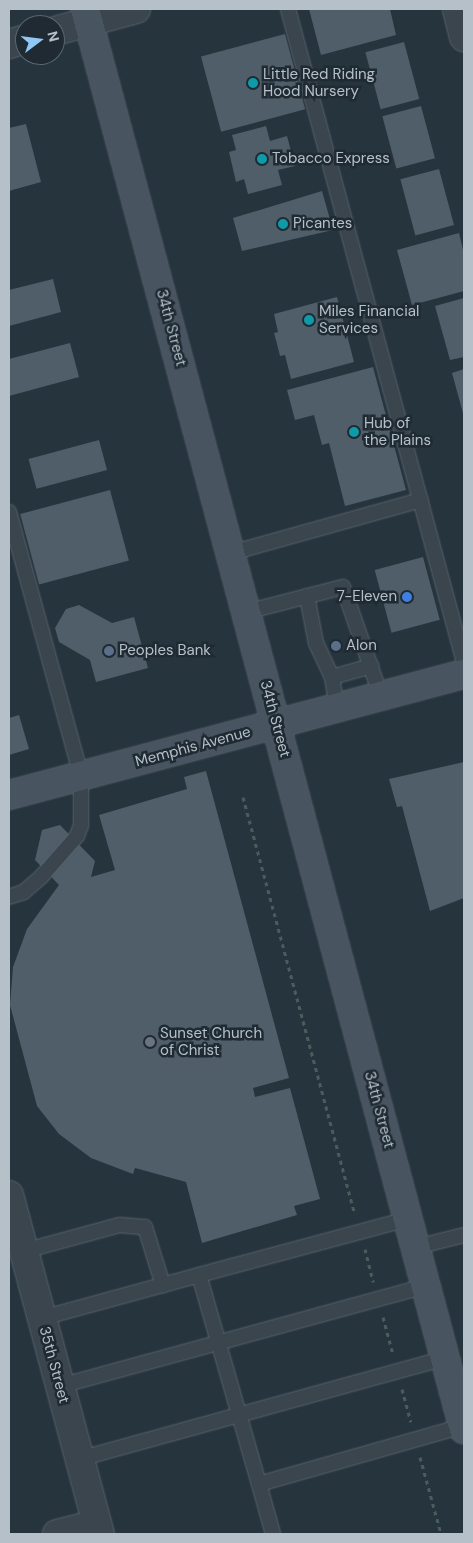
<!DOCTYPE html>
<html>
<head>
<meta charset="utf-8">
<style>
  body { margin:0 }
  #map { position:relative; width:473px; height:1543px; overflow:hidden; background:#26343e; font-family:"DM Sans",sans-serif }
  div>[style] { position:absolute }
  .building>* { inset:0; background:#4f5e69; transform-origin:0 0 }
  .path>* { height:3px; margin-top:-1.5px; transform-origin:0; background:repeating-linear-gradient(90deg,#485d5c 0 4px,transparent 0 8px) }
  .roads { filter:drop-shadow(0 0 1px #58636c) drop-shadow(0 0 1px #58636c) }
  .lane>* { height:14px; margin:-7px; padding:0 7px; transform-origin:7px; border-radius:7px; background:#3a454e }
  .street>* { height:28px; margin:-14px; padding:0 14px; transform-origin:14px; border-radius:14px; background:#3a454e }
  .secondary>* { height:28px; margin:-14px; padding:0 14px; transform-origin:14px; border-radius:14px; background:#485561 }
  .dots>* { width:14px; height:14px; translate:-50% -50%; box-sizing:border-box; border:2px solid #1f2a33; border-radius:50% }
  span { translate:-50% -50%; white-space:nowrap; text-align:center; line-height:1.15; -webkit-text-stroke:5px #1f2a33; paint-order:stroke }
  .poi-label { font-size:15px; color:#b6c0c9 }
  .left { translate:0 -50%; text-align:left }
  .right { translate:-100% -50%; text-align:right }
  .street-label { font-size:15px; color:#b6c0c9 }
  .frame { position:absolute; inset:0; border:10px solid #b6c0c9; pointer-events:none }
  .north { position:absolute; left:15px; top:15px; width:50px; height:50px; box-sizing:border-box; background:#1f2a33; border:1px solid #5b666f; border-radius:50%; rotate:75deg; font-size:14px; font-weight:700; line-height:20px; text-align:center; color:#b6c0c9 }
  .north::after { content:''; display:block; margin:auto; width:18px; height:22px; background:#91c7f3; clip-path:polygon(50% 0,100% 100%,50% 72%,0 100%) }
</style>
</head>
<body>
<div id="map">
  <div class="building">
    <i style="clip-path:polygon(309px 9px,390px 9px,396px 35px,321px 55px)"></i>
    <i style="left:285px;top:34px;width:78px;height:87px;rotate:75deg"></i>
    <i style="left:404px;top:42px;width:59px;height:40px;rotate:75deg"></i>
    <i style="left:421px;top:106px;width:54px;height:40px;rotate:75deg"></i>
    <i style="clip-path:polygon(26px 124px,41px 182px,9px 191px,9px 128px)"></i>
    <i style="clip-path:polygon(266px 126px,270px 141px,287px 136px,295px 166px,278px 170px,282px 185px,248px 194px,244px 179px,236px 182px,229px 152px,236px 150px,232px 135px)"></i>
    <i style="left:439px;top:169px;width:58px;height:40px;rotate:75deg"></i>
    <i style="clip-path:polygon(322px 191px,333px 230px,242px 251px,233px 218px)"></i>
    <i style="clip-path:polygon(459px 233px,464px 254px,464px 291px,412px 305px,397px 250px)"></i>
    <i style="clip-path:polygon(53px 279px,61px 312px,9px 326px,9px 290px)"></i>
    <i style="clip-path:polygon(337px 297px,354px 362px,291px 379px,285px 355px,280px 356px,277px 344px,274px 333px,278px 332px,274px 314px)"></i>
    <i style="clip-path:polygon(464px 298px,464px 357px,450px 360px,435px 306px)"></i>
    <i style="clip-path:polygon(70px 343px,79px 377px,9px 396px,9px 359px)"></i>
    <i style="clip-path:polygon(373px 367px,406px 490px,345px 506px,329px 443px,322px 445px,314px 415px,295px 420px,287px 390px)"></i>
    <i style="clip-path:polygon(464px 369px,464px 417px,452px 373px)"></i>
    <i style="left:99px;top:440px;width:31px;height:73px;rotate:75deg"></i>
    <i style="left:110px;top:490px;width:73px;height:93px;rotate:75deg"></i>
    <i style="left:423px;top:557px;width:65px;height:50px;rotate:75deg"></i>
    <i style="clip-path:polygon(79px 605px,112px 623px,134px 617px,148px 668px,96px 682px,90px 660px,59px 642px,55px 628px,66px 609px)"></i>
    <i style="clip-path:polygon(19px 715px,29px 749px,9px 755px,9px 718px)"></i>
    <i style="clip-path:polygon(464px 762px,464px 898px,430px 911px,402px 806px,397px 807px,389px 779px)"></i>
    <i style="clip-path:polygon(206px 771px,289px 1078px,253px 1088px,255px 1097px,290px 1088px,320px 1199px,294px 1206px,297px 1215px,202px 1243px,186px 1182px,135px 1168px,133px 1174px,91px 1158px,59px 1134px,37px 1106px,10px 1005px,13px 967px,27px 929px,59px 885px,35px 860px,42px 830px,60px 825px,95px 861px,91px 877px,115px 870px,99px 815px,187px 789px,184px 777px)"></i>
  </div>
  <div class="path">
    <i style="left:243px;top:797px;width:432px;rotate:75deg"></i>
    <i style="left:365px;top:1249px;width:34px;rotate:76deg"></i>
    <i style="left:383px;top:1317px;width:38px;rotate:75deg"></i>
    <i style="left:402px;top:1389px;width:34px;rotate:75deg"></i>
    <i style="left:420px;top:1457px;width:80px;rotate:74.7deg"></i>
  </div>
  <div class="roads">
    <div class="lane">
      <i style="left:288px;top:9px;width:676px;rotate:74.92deg"></i>
      <i style="left:9px;top:512px;width:274px;rotate:74.7deg"></i>
      <i style="left:81px;top:776px;width:49px;rotate:90deg"></i>
      <i style="left:81px;top:825px;width:12px;rotate:110deg"></i>
      <i style="left:77px;top:836px;width:55px;rotate:131.3deg"></i>
      <i style="left:41px;top:877px;width:23px;rotate:139deg"></i>
      <i style="left:24px;top:892px;width:16px;rotate:162deg"></i>
      <i style="left:231px;top:553px;width:197px;rotate:-15.6deg"></i>
      <i style="left:307px;top:596px;width:48px;rotate:79.2deg"></i>
      <i style="left:316px;top:643px;width:38px;rotate:65deg"></i>
      <i style="left:246px;top:612px;width:100px;rotate:-14.5deg"></i>
      <i style="left:343px;top:587px;width:115px;rotate:70.8deg"></i>
      <i style="left:337px;top:708px;width:31px;rotate:-99deg"></i>
      <i style="left:332px;top:677px;width:41px;rotate:-15.4deg"></i>
      <i style="left:416px;top:1247px;width:49px;rotate:-14deg"></i>
      <i style="left:24px;top:1251px;width:99px;rotate:-15.2deg"></i>
      <i style="left:120px;top:1225px;width:25px;rotate:5deg"></i>
      <i style="left:145px;top:1227px;width:61px;rotate:72.8deg"></i>
      <i style="left:42px;top:1318px;width:163px;rotate:-15.3deg"></i>
      <i style="left:60px;top:1386px;width:379px;rotate:-15.3deg"></i>
      <i style="left:79px;top:1459px;width:380px;rotate:-15.4deg"></i>
      <i style="left:259px;top:1484px;width:217px;rotate:-106deg"></i>
      <i style="left:199px;top:1275px;width:216px;rotate:-15deg"></i>
      <i style="left:273px;top:1534px;width:52px;rotate:-105.6deg"></i>
      <i style="left:259px;top:1484px;width:212px;rotate:-15.9deg"></i>
    </div>
    <div class="street">
      <i style="left:457px;top:9px;width:29px;rotate:76deg"></i>
      <i style="left:55px;top:31px;width:84px;rotate:-15.2deg"></i>
      <i style="left:9px;top:44px;width:17px;rotate:-17deg"></i>
      <i style="left:9px;top:1195px;width:351px;rotate:75deg"></i>
      <i style="left:57px;top:1534px;width:41px;rotate:-14deg"></i>
    </div>
    <div class="secondary">
      <i style="left:85px;top:9px;width:1470px;rotate:75.06deg"></i>
      <i style="left:9px;top:795px;width:471px;rotate:-14.9deg"></i>
    </div>
  </div>
  <div class="dots">
    <i style="left:253px;top:83px;background:#0f9aa8"></i>
    <i style="left:262px;top:159px;background:#0f9aa8"></i>
    <i style="left:283px;top:224px;background:#0f9aa8"></i>
    <i style="left:309px;top:320px;background:#0f9aa8"></i>
    <i style="left:354px;top:432px;background:#0f9aa8"></i>
    <i style="left:407px;top:597px;background:#3f7fe0"></i>
    <i style="left:336px;top:646px;background:#5c6f8a"></i>
    <i style="left:109px;top:651px;background:#5c6f8a"></i>
    <i style="left:150px;top:1042px;background:#6b7280"></i>
  </div>
  <div class="poi-label">
    <span class="left" style="left:263px;top:83px">Little Red Riding<br>Hood Nursery</span>
    <span class="left" style="left:272px;top:159px">Tobacco Express</span>
    <span class="left" style="left:293px;top:224px">Picantes</span>
    <span class="left" style="left:319px;top:320px">Miles Financial<br>Services</span>
    <span class="left" style="left:364px;top:432px">Hub of<br>the Plains</span>
    <span class="right" style="left:397px;top:597px">7-Eleven</span>
    <span class="left" style="left:346px;top:646px">Alon</span>
    <span class="left" style="left:119px;top:651px">Peoples Bank</span>
    <span class="left" style="left:160px;top:1042px">Sunset Church<br>of Christ</span>
  </div>
  <div class="street-label">
    <span style="left:171px;top:328px;rotate:75deg">34th Street</span>
    <span style="left:275px;top:719px;rotate:75deg">34th Street</span>
    <span style="left:193px;top:747px;rotate:-15deg">Memphis Avenue</span>
    <span style="left:379px;top:1110px;rotate:75deg">34th Street</span>
    <span style="left:54px;top:1365px;rotate:75deg">35th Street</span>
  </div>
  <div class="frame"></div>
  <div class="north">N</div>
</div>
</body>
</html>
